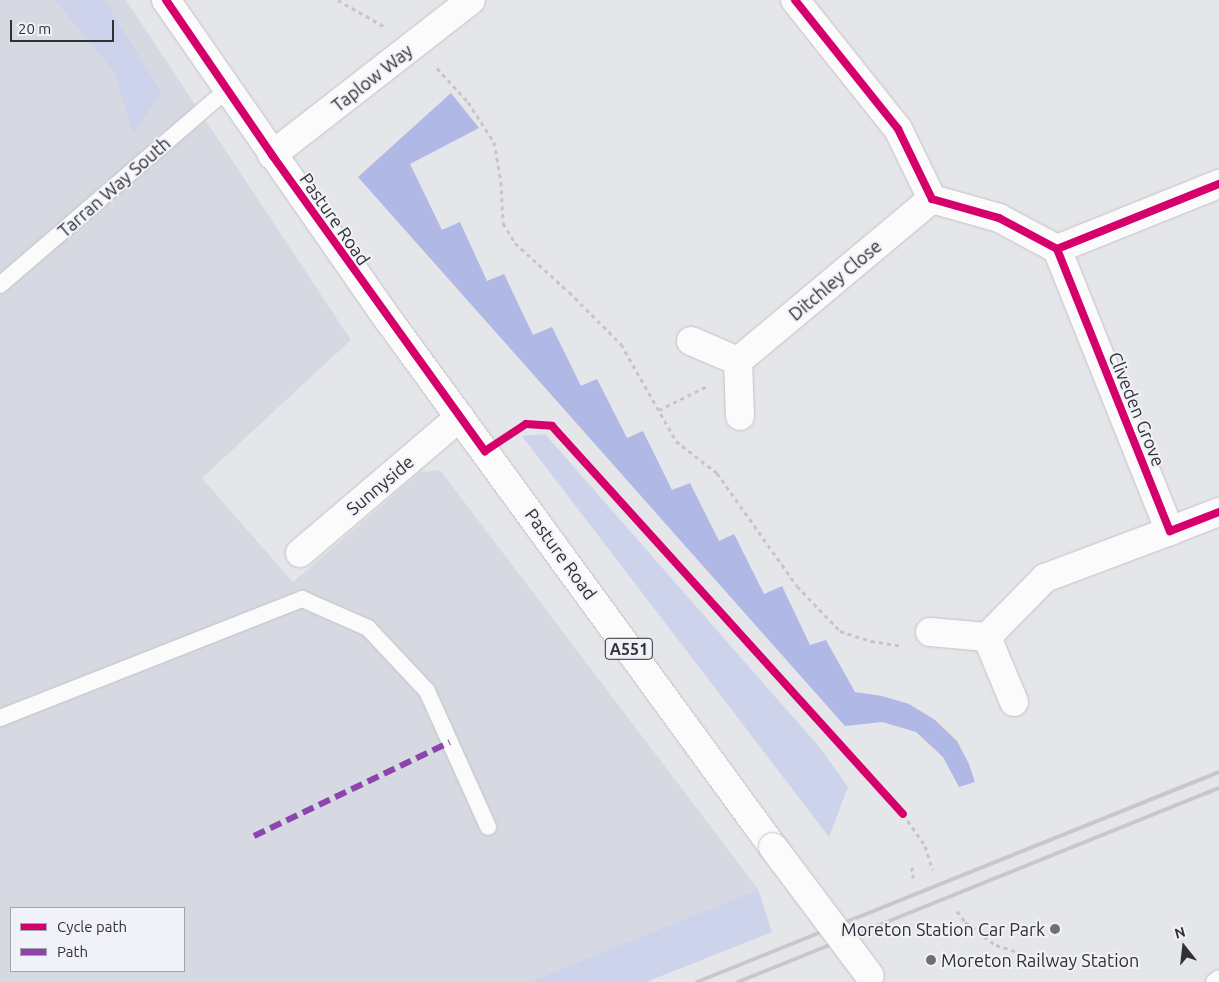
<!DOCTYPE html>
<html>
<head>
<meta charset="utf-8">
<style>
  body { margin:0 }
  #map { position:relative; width:1219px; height:982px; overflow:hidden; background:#e5e6ea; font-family:Ubuntu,sans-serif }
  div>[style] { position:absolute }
  .built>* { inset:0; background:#d7d9e2 }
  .green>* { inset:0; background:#ced3ec }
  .water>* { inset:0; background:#b0b8e6 }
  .path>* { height:3px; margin-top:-1.5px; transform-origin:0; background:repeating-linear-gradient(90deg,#c6c6c8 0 4px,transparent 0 8px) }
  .roads { filter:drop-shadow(0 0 1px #c2c3c6) drop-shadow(0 0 1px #c2c3c6) }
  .service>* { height:16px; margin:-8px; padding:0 8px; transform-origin:8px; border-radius:8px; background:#fbfbfc }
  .minor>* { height:28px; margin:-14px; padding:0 14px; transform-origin:14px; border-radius:14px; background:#fbfbfc }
  .primary>* { height:28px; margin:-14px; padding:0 14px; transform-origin:14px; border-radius:14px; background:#fbfbfc }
  .rail>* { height:4px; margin:-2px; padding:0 2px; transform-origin:2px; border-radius:2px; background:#c8c8ca }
  .bridges { filter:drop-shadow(0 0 1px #c2c3c6) drop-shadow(0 0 1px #c2c3c6) }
  .primary-bridge>* { height:28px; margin:-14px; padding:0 14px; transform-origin:14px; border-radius:14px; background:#fbfbfc }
  .quiet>* { height:6px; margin-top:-3px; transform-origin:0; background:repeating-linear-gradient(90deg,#8e44ad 0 12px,transparent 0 18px) }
  .cycleway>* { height:8px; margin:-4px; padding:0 4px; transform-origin:4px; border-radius:4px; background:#d6006c }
  .dots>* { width:14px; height:14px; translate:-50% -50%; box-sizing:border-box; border:2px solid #f1f2f9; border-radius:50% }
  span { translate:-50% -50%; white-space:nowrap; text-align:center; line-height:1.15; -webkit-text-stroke:4px #f1f2f9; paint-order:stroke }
  .shield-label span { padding:1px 4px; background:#f1f2f9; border:1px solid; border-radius:4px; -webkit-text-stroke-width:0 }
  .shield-label { font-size:16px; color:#303133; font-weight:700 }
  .street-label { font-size:18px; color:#303133 }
  .poi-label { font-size:18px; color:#303133 }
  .right { translate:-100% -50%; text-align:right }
  .left { translate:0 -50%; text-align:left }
  .legend { position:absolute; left:10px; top:907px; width:175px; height:65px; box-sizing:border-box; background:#f1f2f9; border:1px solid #a4a5aa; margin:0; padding:6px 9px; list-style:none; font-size:15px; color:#303133 }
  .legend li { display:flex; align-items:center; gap:10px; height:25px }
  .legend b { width:25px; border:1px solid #a4a5aa }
  .north { position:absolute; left:1159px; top:922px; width:50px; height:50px; -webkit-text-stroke:4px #f1f2f9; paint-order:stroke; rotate:344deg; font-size:14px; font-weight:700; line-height:20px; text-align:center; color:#303133 }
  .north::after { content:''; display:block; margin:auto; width:18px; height:22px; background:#303133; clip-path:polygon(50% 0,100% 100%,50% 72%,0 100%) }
  .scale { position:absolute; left:10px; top:20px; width:104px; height:22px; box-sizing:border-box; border:2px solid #303133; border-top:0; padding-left:6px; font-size:15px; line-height:18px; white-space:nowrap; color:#303133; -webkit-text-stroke:4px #f1f2f9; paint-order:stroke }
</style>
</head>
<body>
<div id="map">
  <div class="built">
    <i style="clip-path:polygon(evenodd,0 0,126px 0,351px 340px,202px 478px,293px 582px,420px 472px,440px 470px,758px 889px,529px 982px,0 982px,0 0,11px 908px,184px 908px,184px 971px,11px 971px,11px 908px)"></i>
  </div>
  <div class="green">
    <i style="clip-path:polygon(55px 0,105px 0,161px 92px,133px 134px,114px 72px)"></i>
    <i style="clip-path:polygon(545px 434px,821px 749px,848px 787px,829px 837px,522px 436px)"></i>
    <i style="clip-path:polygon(758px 889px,772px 932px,646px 982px,529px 982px)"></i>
  </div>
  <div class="water">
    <i style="clip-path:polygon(451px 93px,479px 128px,410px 164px,442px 230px,460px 222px,487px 281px,504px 274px,533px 335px,552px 327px,581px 386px,597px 379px,627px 438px,643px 431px,672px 490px,690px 483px,719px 541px,734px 534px,764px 594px,782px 586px,810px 645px,826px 640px,855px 692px,882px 696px,909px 704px,935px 720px,957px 741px,969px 764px,975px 782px,959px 787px,943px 757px,916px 732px,882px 722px,845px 726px,358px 177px)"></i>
  </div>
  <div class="path">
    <i style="left:338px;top:0;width:54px;rotate:29.9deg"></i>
    <i style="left:437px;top:68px;width:46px;rotate:47.6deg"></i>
    <i style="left:468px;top:102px;width:48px;rotate:57deg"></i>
    <i style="left:494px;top:142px;width:41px;rotate:80.1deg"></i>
    <i style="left:501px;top:182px;width:41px;rotate:87.2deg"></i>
    <i style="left:503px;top:223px;width:23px;rotate:59deg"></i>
    <i style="left:515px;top:243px;width:73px;rotate:42.2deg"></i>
    <i style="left:569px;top:292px;width:74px;rotate:45deg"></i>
    <i style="left:621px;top:344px;width:112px;rotate:60.4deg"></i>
    <i style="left:676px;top:441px;width:52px;rotate:38deg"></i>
    <i style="left:717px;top:473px;width:138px;rotate:54.7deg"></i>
    <i style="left:797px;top:586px;width:62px;rotate:46.3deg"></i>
    <i style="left:840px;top:631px;width:33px;rotate:18deg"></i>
    <i style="left:871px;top:641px;width:31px;rotate:9deg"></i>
    <i style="left:659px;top:410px;width:54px;rotate:-26.6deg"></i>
    <i style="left:903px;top:814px;width:39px;rotate:55deg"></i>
    <i style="left:925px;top:846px;width:25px;rotate:72deg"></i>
    <i style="left:912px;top:867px;width:11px;rotate:85deg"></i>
    <i style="left:957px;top:911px;width:14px;rotate:54deg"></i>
    <i style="left:965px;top:922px;width:39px;rotate:37deg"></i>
    <i style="left:996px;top:945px;width:20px;rotate:18deg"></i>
  </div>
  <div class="roads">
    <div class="service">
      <i style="left:0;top:285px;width:299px;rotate:-40.7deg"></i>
      <i style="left:0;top:718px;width:325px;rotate:-21.5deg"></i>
      <i style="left:302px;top:599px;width:72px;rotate:23.7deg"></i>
      <i style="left:368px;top:628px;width:86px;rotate:46.9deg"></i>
      <i style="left:427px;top:691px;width:149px;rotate:65.8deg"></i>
      <i style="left:1214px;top:982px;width:6px;rotate:-39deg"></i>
    </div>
    <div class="minor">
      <i style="left:795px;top:0;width:165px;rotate:51.4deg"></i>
      <i style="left:898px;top:129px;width:78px;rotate:64.1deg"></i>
      <i style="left:932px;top:199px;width:70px;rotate:15.8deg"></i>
      <i style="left:999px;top:218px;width:66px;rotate:28.1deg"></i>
      <i style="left:1057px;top:249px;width:175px;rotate:-21.9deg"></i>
      <i style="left:272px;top:155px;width:252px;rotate:-37.9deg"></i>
      <i style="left:1057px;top:249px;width:304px;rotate:68.2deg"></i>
      <i style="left:1170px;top:531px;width:53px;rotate:-21.2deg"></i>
      <i style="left:691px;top:341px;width:51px;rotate:23.1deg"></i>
      <i style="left:738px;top:361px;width:253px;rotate:-39.9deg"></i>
      <i style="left:738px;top:361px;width:55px;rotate:87.9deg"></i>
      <i style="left:300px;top:553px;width:210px;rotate:-40.4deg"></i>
      <i style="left:930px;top:632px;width:57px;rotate:5deg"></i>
      <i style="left:1014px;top:702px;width:70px;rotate:-112.6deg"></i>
      <i style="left:987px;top:637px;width:83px;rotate:-45.5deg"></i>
      <i style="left:1045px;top:578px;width:134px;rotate:-20.6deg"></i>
    </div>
    <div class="primary">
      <i style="left:166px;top:0;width:392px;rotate:55.2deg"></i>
      <i style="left:390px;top:322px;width:650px;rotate:53.89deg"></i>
    </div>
  </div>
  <div class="rail">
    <i style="left:697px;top:982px;width:563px;rotate:-21.91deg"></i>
    <i style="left:738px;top:982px;width:519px;rotate:-21.97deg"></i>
  </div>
  <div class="bridges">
    <div class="primary-bridge">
      <i style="left:773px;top:847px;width:161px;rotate:53.1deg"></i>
    </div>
  </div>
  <div class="quiet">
    <i style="left:254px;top:836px;width:217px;rotate:-25.6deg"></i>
  </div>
  <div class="cycleway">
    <i style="left:166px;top:0;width:188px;rotate:55.6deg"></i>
    <i style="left:272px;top:155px;width:365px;rotate:54.3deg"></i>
    <i style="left:485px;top:451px;width:49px;rotate:-33.4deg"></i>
    <i style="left:526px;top:424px;width:26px;rotate:4deg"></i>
    <i style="left:552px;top:426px;width:523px;rotate:47.87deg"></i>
    <i style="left:795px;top:0;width:165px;rotate:51.4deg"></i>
    <i style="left:898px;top:129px;width:78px;rotate:64.1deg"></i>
    <i style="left:932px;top:199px;width:70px;rotate:15.8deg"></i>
    <i style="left:999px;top:218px;width:66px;rotate:28.1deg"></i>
    <i style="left:1057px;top:249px;width:175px;rotate:-21.9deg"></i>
    <i style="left:1057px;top:249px;width:304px;rotate:68.2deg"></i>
    <i style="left:1170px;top:531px;width:53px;rotate:-21.2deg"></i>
  </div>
  <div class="dots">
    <i style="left:1055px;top:929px;background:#6f7073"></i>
    <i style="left:931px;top:960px;background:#6f7073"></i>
  </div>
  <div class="shield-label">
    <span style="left:629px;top:649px">A551</span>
  </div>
  <div class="street-label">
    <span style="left:372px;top:78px;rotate:-38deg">Taplow Way</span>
    <span style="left:114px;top:187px;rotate:-41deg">Tarran Way South</span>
    <span style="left:335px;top:219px;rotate:55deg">Pasture Road</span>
    <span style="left:835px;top:280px;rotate:-40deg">Ditchley Close</span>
    <span style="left:1137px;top:409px;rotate:68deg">Cliveden Grove</span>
    <span style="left:380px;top:485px;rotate:-40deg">Sunnyside</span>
    <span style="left:561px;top:554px;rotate:54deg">Pasture Road</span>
  </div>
  <div class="poi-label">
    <span class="right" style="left:1045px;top:929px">Moreton Station Car Park</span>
    <span class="left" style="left:941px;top:960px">Moreton Railway Station</span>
  </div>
  <ul class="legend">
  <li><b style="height:6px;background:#d6006c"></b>Cycle path</li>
  <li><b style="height:6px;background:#8e44ad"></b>Path</li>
  </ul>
  <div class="north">N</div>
  <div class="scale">20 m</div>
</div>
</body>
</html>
